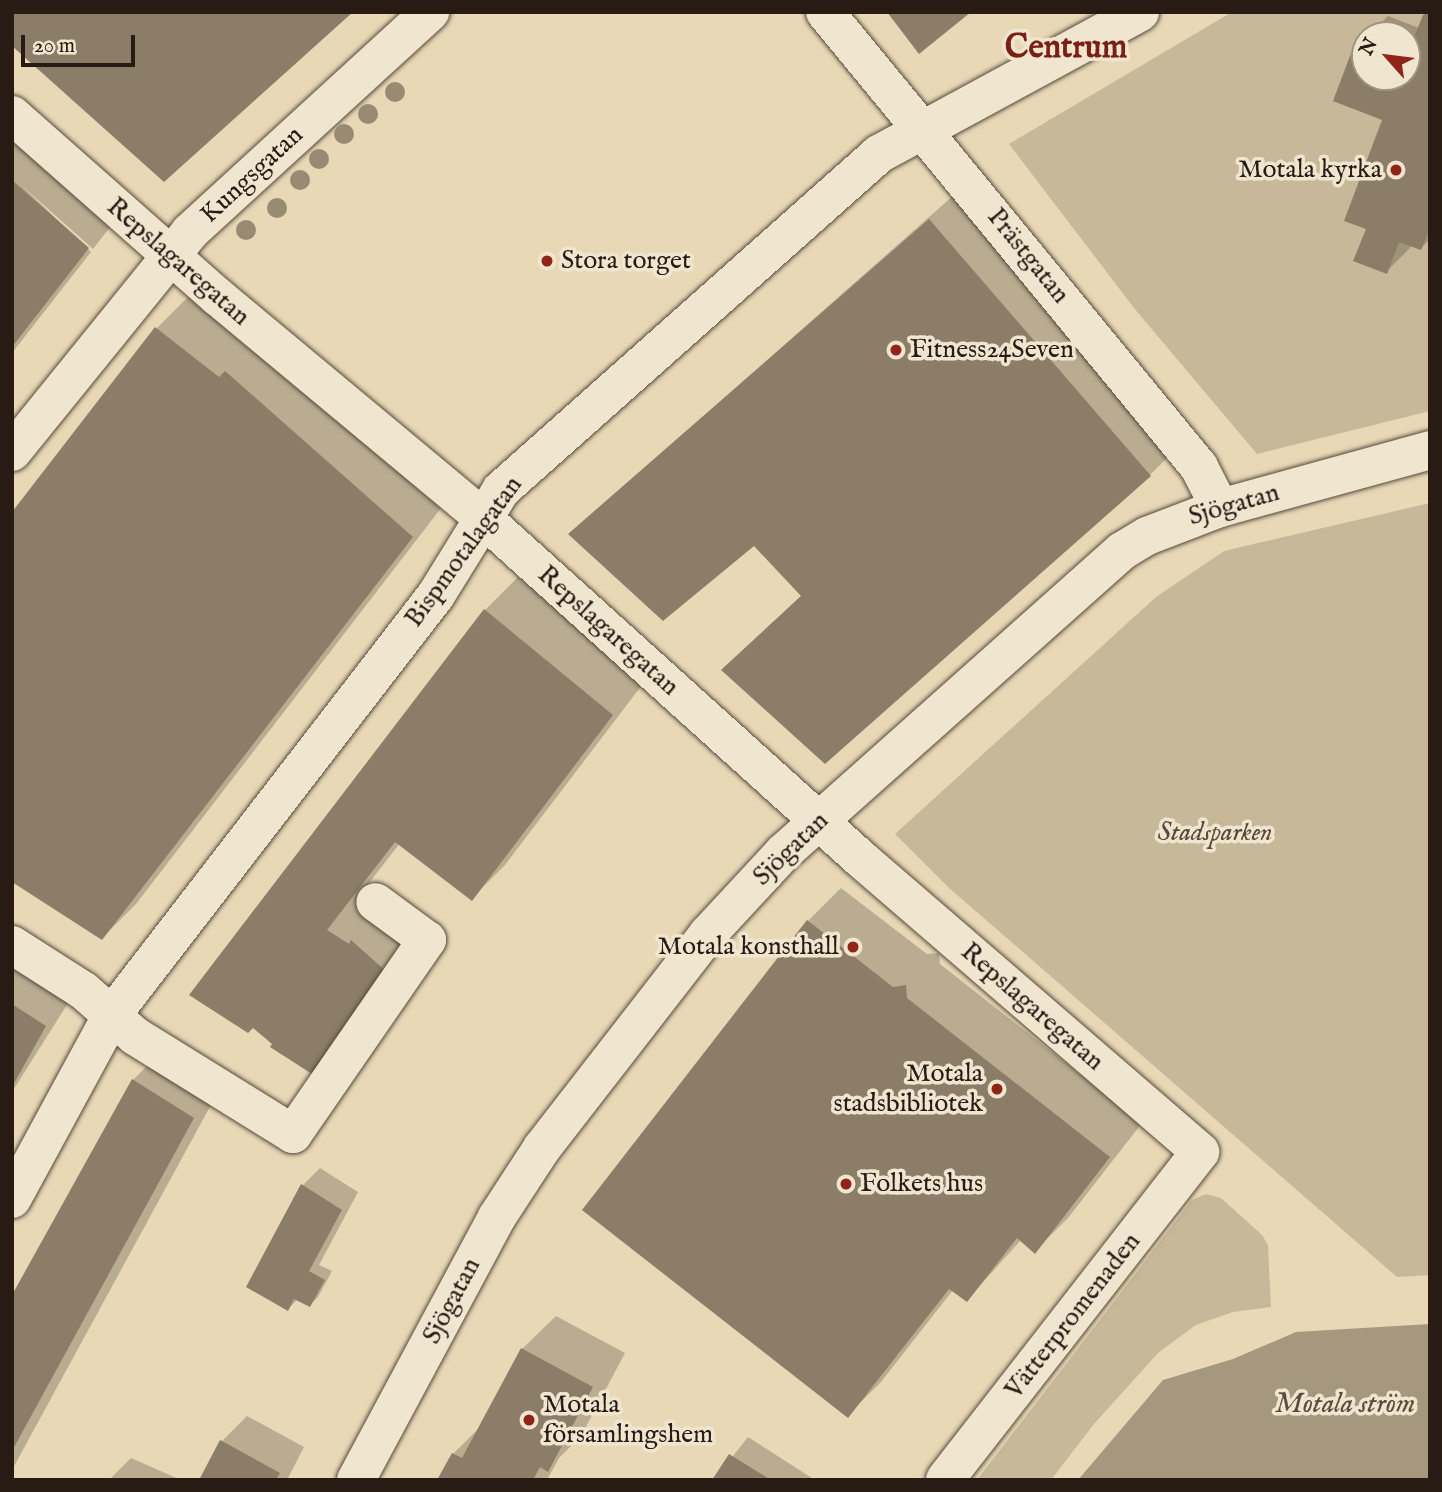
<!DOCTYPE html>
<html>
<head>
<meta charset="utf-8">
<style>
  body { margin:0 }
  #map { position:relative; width:1442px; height:1492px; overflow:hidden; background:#e8d8b6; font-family:"IM FELL English",serif }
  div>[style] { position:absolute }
  .green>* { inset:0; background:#c7b89a }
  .water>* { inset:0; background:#a6987f }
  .shadow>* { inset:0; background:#0003 }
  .building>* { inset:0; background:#8b7d68 }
  .roads { filter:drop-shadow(0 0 2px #574a3c) drop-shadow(0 0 2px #574a3c) }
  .minor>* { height:38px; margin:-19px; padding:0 19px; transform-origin:19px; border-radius:19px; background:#f0e6d0 }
  .trees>* { width:20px; height:20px; margin:-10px; border-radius:50%; background:#988a73 }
  .dots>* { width:19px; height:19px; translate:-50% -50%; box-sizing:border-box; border:4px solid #f0e6d0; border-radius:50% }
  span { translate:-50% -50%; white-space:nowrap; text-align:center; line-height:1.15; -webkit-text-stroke:7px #f0e6d0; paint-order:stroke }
  .poi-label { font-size:26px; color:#271b14 }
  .right { translate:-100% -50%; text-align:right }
  .left { translate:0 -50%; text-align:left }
  .street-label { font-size:26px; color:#271b14 }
  .park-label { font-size:26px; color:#574a3c; font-style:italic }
  .water-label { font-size:28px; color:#5a4d3f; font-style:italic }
  .district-label { font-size:33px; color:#7a1f14; font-weight:700 }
  .frame { position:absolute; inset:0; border:14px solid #271b14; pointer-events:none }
  .north { position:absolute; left:1351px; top:21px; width:70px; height:70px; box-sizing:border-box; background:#f0e6d0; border:2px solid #a09585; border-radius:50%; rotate:298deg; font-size:19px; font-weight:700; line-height:28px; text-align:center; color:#271b14 }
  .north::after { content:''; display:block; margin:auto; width:24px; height:32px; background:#8f2418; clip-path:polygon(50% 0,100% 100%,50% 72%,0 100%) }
  .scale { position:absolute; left:21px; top:35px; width:114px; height:32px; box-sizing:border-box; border:4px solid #271b14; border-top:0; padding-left:9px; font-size:21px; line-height:24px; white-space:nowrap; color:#271b14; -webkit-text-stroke:5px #f0e6d0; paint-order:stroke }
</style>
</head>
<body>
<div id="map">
  <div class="green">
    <i style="clip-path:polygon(evenodd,1232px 12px,1430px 12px,1430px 411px,1257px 454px,1134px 308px,1009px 144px,1232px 12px,1365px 35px,1407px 35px,1407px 77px,1365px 77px,1365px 35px)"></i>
    <i style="clip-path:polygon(1430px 503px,1430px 1275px,1397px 1277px,948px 887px,895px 834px,1156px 597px,1224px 551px)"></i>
    <i style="clip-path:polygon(1206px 1194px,1221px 1198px,1262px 1235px,1268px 1245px,1271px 1307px,1233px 1312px,1196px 1325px,1159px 1352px,1094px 1424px,1051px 1480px,977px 1480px,1192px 1200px)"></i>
  </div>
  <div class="water">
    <i style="clip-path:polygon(1430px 1324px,1430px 1480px,1078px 1480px,1163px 1380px,1233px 1359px,1296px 1332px)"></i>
  </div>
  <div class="shadow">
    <i style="clip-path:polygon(1430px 12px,1430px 239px,1421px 248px,1413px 245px,1386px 272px,1368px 228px,1385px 119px,1335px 100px,1355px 49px,1365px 39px,1365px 77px,1407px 77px,1407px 35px,1369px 35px,1388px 16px,1419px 28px)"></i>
    <i style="clip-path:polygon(12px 117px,114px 222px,93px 249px,21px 185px,91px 252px,12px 353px)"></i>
    <i style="clip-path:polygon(963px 187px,1183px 442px,1150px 475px,724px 670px,802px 595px,754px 543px,570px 534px)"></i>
    <i style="clip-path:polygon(190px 295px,445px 503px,136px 904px,102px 938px,157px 328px)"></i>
    <i style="clip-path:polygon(518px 577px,645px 681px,505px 865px,472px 898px,400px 843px,359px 896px,421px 940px,345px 1038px,274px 1043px,254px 1025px,485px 610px)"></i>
    <i style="clip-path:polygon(841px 888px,927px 954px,939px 953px,940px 964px,1142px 1123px,1068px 1218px,1035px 1251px,1021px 1240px,967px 1300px,953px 1290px,881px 1382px,848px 1415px,808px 921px)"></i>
    <i style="clip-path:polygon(12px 963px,70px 1000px,12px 1092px)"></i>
    <i style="clip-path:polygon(159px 1054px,218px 1092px,12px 1470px,12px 1301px,133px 1080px)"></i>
    <i style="clip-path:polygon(320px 1168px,358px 1192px,319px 1265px,332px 1271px,318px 1297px,310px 1305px,298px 1299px,288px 1309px,303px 1185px)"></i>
    <i style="clip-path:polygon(556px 1316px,625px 1353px,581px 1436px,559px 1458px,547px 1480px,439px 1480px,453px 1454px,481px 1426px,522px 1349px)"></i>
    <i style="clip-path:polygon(247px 1416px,304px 1447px,287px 1480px,201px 1480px,222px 1441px)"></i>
    <i style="clip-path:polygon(748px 1437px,815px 1480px,714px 1480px)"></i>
    <i style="clip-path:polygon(131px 1458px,181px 1480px,109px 1480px)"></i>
  </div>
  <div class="building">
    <i style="clip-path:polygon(12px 12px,353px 12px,164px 182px,12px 46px)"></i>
    <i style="clip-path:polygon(887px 12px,971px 12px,919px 54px)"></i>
    <i style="clip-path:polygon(1430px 12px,1430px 228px,1421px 250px,1399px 242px,1387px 274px,1353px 261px,1366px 229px,1344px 221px,1382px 120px,1333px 101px,1353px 48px,1365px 53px,1365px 77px,1407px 77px,1407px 55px,1423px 15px)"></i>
    <i style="clip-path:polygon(12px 180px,89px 248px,12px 347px)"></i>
    <i style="clip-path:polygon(929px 219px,1151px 476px,825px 764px,721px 670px,801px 596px,754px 546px,663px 621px,568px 534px)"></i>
    <i style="clip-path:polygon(155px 327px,219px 377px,225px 371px,413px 537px,102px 940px,12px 882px,12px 512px)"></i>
    <i style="clip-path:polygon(484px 609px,613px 715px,472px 901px,395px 842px,327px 930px,349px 944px,351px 940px,389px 974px,312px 1074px,270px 1047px,272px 1044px,253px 1028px,248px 1033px,189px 995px)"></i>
    <i style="clip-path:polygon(807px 920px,893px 987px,906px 985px,907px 998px,1110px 1157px,1035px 1254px,1017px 1238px,967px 1302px,949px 1289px,848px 1418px,582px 1210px)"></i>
    <i style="clip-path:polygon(12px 1004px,46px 1026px,12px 1087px)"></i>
    <i style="clip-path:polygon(132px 1079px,194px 1118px,12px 1451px,12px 1295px)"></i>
    <i style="clip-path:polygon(301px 1184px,342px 1210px,309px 1271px,325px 1280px,310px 1307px,294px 1299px,288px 1311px,246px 1287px)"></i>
    <i style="clip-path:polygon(521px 1348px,593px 1387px,548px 1472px,540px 1467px,533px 1480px,437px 1480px,452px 1453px,462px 1458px)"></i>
    <i style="clip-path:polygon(220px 1440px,280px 1473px,276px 1480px,199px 1480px)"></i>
    <i style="clip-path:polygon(729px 1454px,771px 1480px,712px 1480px)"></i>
  </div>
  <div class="roads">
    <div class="minor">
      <i style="left:825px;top:12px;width:589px;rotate:50.58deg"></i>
      <i style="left:1199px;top:467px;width:46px;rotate:62.9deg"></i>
      <i style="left:12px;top:115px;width:275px;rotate:41.5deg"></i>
      <i style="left:218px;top:297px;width:346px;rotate:39.8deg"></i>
      <i style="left:484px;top:519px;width:508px;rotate:42.05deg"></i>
      <i style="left:861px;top:859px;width:448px;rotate:40.8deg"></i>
      <i style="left:1200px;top:1152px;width:415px;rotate:127.9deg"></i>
      <i style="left:12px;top:452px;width:283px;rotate:-51deg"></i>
      <i style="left:190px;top:232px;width:326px;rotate:-42.5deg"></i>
      <i style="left:12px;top:945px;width:85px;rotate:32.6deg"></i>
      <i style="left:84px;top:991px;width:68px;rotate:41.4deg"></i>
      <i style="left:135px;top:1036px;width:186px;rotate:31.8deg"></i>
      <i style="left:293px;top:1134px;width:236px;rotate:-55.4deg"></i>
      <i style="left:427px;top:940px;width:64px;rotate:-143.8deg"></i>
      <i style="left:12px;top:1199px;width:209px;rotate:-61.5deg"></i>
      <i style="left:112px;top:1015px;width:530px;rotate:-52.35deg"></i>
      <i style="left:436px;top:595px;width:123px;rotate:-58.2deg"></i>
      <i style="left:501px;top:490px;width:506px;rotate:-41.63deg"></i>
      <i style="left:879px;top:154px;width:297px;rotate:-28.5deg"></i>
      <i style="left:356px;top:1480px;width:298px;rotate:-61.8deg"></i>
      <i style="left:497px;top:1217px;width:82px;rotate:-56.9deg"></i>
      <i style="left:542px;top:1148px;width:271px;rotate:-52.2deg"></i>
      <i style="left:708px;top:934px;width:110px;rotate:-47.2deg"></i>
      <i style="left:783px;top:853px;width:454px;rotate:-41.7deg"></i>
      <i style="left:1122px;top:551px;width:29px;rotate:-31deg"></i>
      <i style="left:1147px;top:536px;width:78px;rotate:-21deg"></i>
      <i style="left:1220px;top:508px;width:218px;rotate:-15.4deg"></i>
    </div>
  </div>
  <div class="trees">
    <i style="left:395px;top:92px"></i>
    <i style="left:368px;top:114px"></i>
    <i style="left:344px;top:134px"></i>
    <i style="left:319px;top:159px"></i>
    <i style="left:300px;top:180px"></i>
    <i style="left:277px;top:208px"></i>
    <i style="left:246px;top:230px"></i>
  </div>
  <div class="dots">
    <i style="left:1396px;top:170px;background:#8f2418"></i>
    <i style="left:547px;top:261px;background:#8f2418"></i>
    <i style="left:896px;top:350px;background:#8f2418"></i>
    <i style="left:853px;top:947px;background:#8f2418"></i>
    <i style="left:997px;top:1089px;background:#8f2418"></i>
    <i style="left:846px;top:1184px;background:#8f2418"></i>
    <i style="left:529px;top:1420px;background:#8f2418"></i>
  </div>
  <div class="poi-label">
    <span class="right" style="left:1382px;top:170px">Motala kyrka</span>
    <span class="left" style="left:561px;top:261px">Stora torget</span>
    <span class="left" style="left:910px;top:350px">Fitness24Seven</span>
    <span class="right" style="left:839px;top:947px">Motala konsthall</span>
    <span class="right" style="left:983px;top:1089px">Motala<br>stadsbibliotek</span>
    <span class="left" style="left:860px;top:1184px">Folkets hus</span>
    <span class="left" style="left:543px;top:1420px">Motala<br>församlingshem</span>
  </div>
  <div class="street-label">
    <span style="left:252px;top:175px;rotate:-43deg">Kungsgatan</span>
    <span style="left:1028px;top:256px;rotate:51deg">Prästgatan</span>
    <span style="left:178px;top:262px;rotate:41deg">Repslagaregatan</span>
    <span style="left:1234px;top:505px;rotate:-16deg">Sjögatan</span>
    <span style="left:464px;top:552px;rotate:-54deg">Bispmotalagatan</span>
    <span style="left:608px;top:631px;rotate:42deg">Repslagaregatan</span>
    <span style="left:791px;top:849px;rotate:-44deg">Sjögatan</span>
    <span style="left:1032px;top:1007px;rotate:41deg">Repslagaregatan</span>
    <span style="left:452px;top:1301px;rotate:-62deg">Sjögatan</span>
    <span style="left:1073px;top:1316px;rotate:-52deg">Vätterpromenaden</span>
  </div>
  <div class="park-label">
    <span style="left:1215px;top:833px">Stadsparken</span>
  </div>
  <div class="water-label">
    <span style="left:1345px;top:1405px">Motala ström</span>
  </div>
  <div class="district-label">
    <span style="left:1066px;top:49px">Centrum</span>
  </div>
  <div class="frame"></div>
  <div class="north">N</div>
  <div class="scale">20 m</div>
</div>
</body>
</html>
